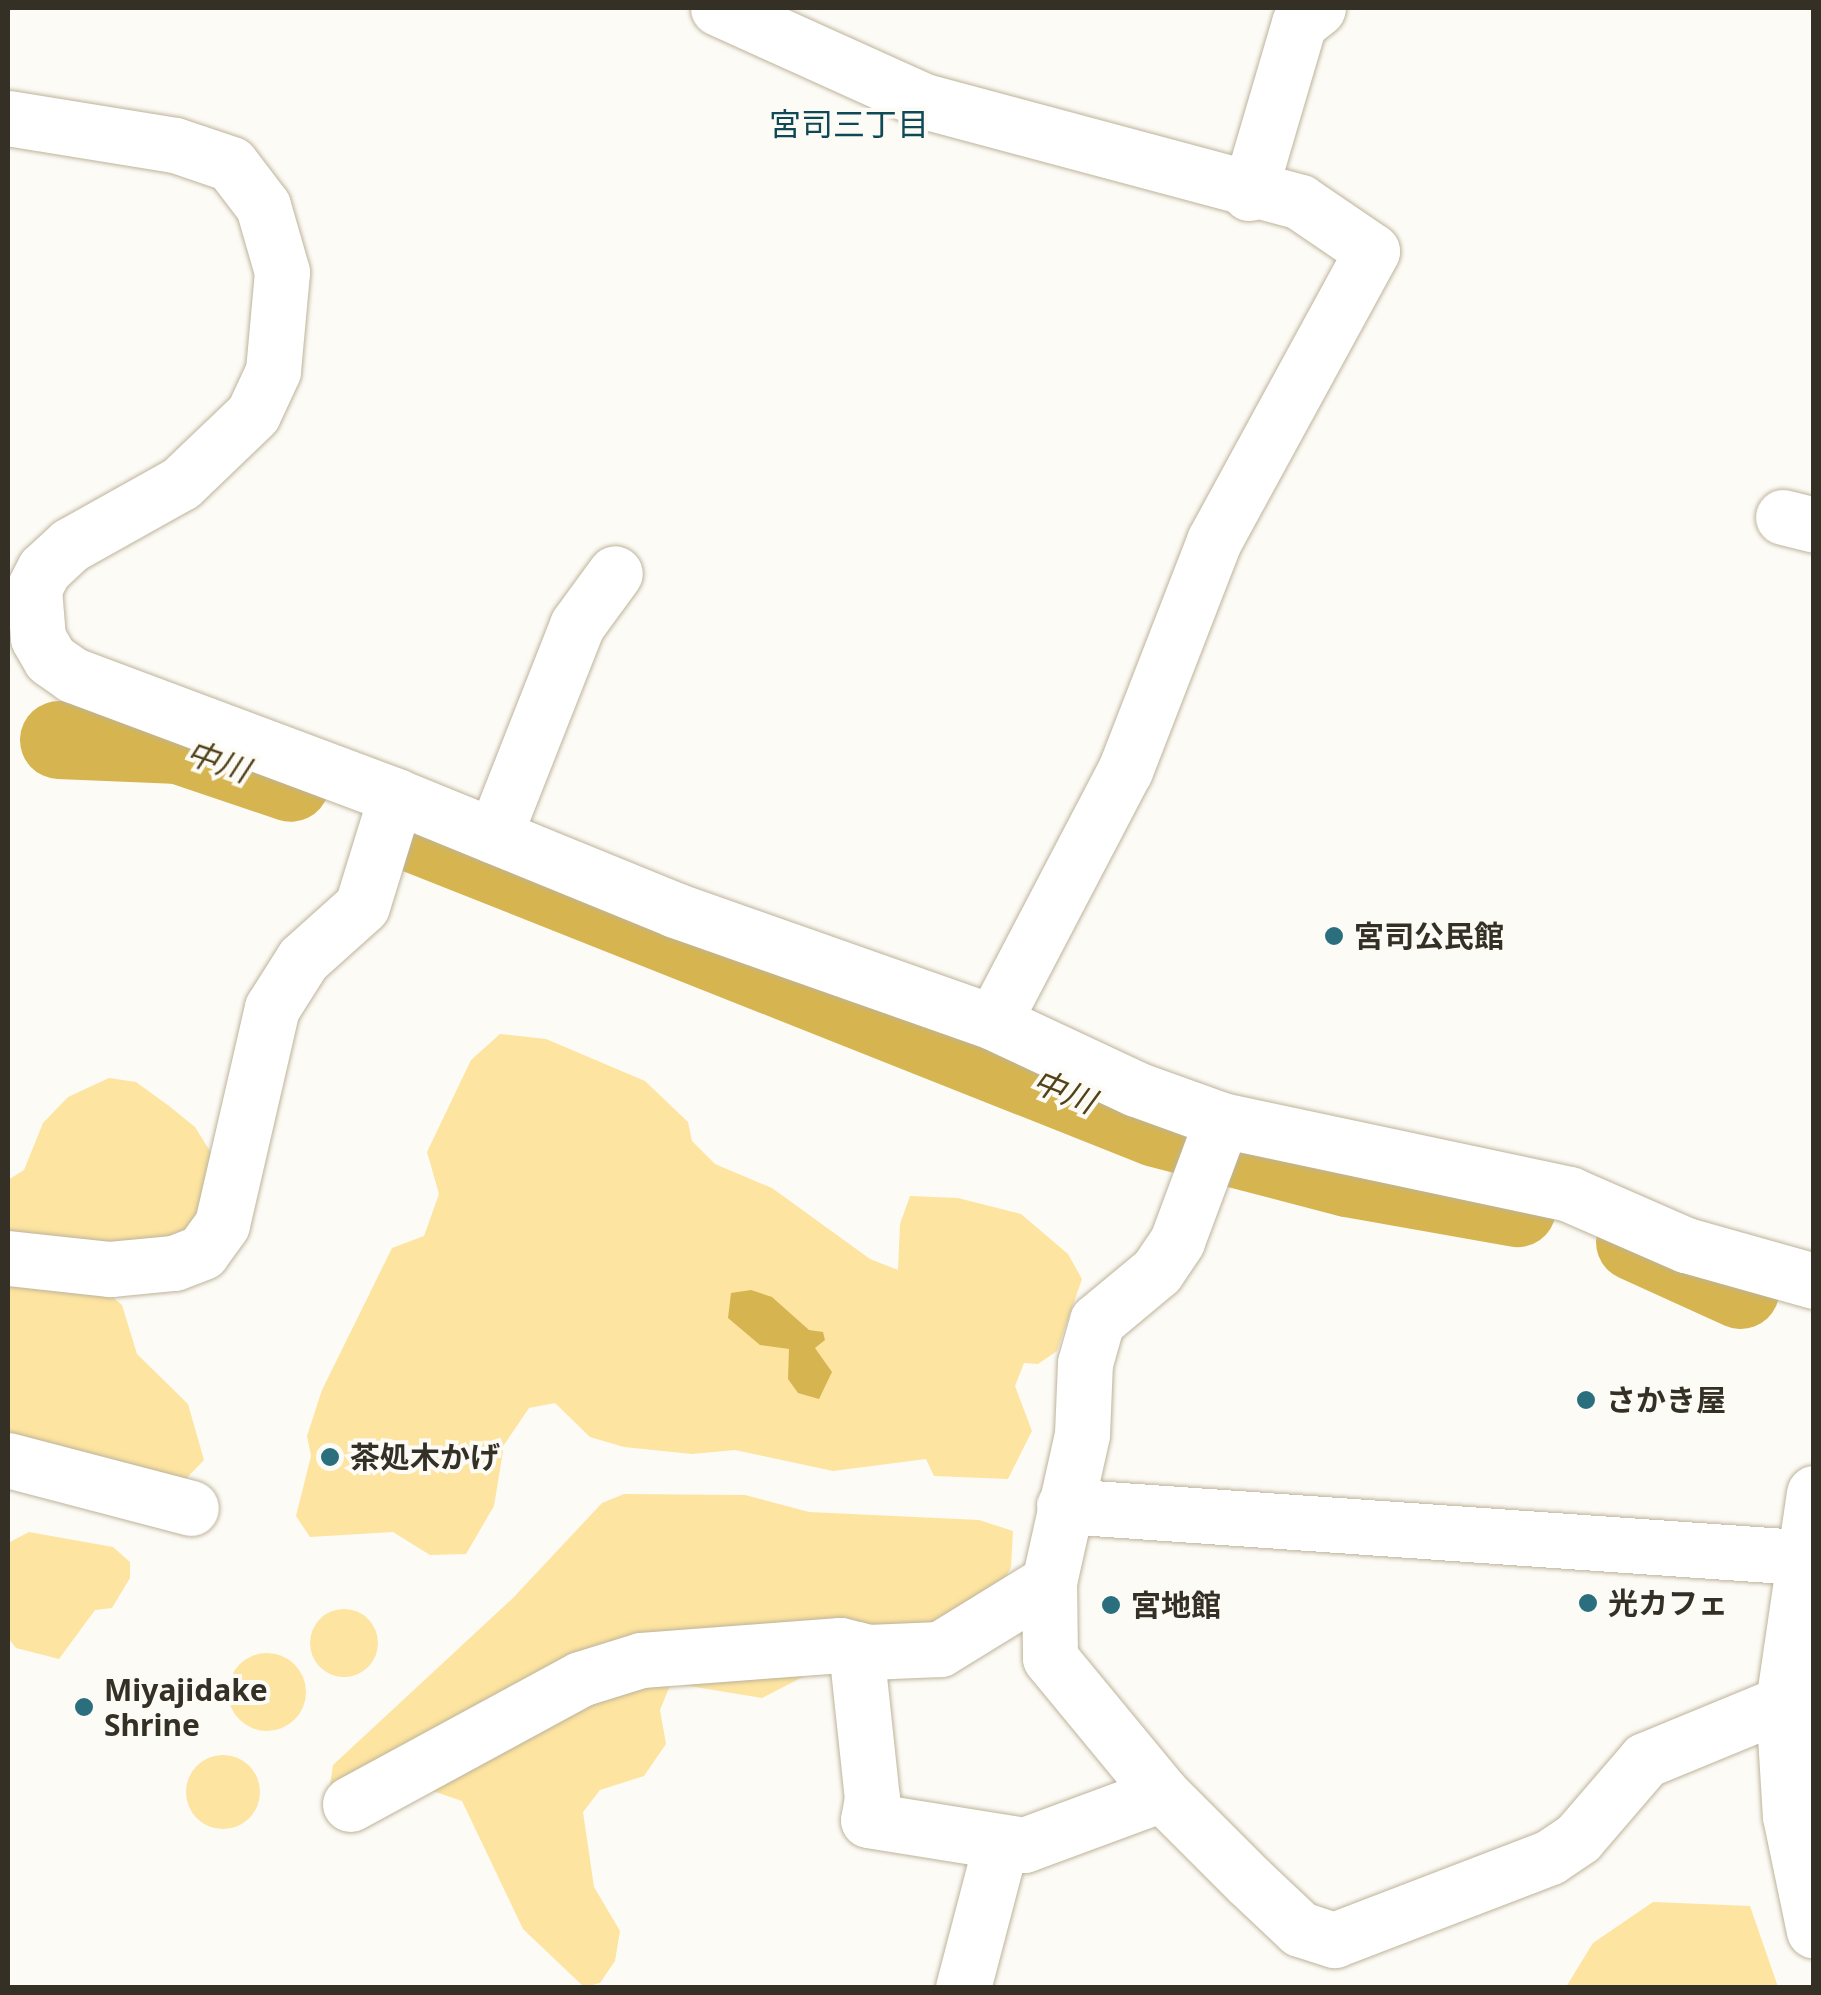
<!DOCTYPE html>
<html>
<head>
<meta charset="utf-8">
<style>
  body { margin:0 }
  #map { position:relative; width:1821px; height:1995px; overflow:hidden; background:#fdfbf6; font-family:"Noto Sans","Noto Sans JP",sans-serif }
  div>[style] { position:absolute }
  .green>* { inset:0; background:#fde4a0 }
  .round { border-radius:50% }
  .water>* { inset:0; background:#d6b551 }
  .river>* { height:78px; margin:-39px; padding:0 39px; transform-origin:39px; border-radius:39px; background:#d6b551 }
  .roads { filter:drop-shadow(0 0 2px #bdb39a) drop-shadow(0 0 2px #bdb39a) }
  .minor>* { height:55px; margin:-27.5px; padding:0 27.5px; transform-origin:27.5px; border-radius:27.5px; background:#fff }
  .major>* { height:55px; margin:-27.5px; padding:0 27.5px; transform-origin:27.5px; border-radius:27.5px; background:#fff }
  .dots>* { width:28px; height:28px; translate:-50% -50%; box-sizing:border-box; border:5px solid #fdfbf6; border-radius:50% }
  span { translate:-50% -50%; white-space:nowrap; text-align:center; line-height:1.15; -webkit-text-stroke:8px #fdfbf6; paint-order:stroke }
  .poi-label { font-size:30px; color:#343026; font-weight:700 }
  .left { translate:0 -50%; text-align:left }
  .neighbourhood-label { font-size:32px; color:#0f4955 }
  .water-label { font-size:32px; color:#514219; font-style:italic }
  .frame { position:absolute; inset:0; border:10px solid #343026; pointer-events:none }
</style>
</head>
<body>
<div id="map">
  <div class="green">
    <i style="clip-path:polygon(500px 1034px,546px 1039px,645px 1081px,688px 1122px,692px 1141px,715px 1164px,772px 1188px,870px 1259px,898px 1270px,900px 1224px,910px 1196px,958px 1198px,1021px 1214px,1068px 1254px,1082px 1279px,1057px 1351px,1038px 1364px,1024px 1363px,1015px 1386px,1032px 1431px,1008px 1479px,934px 1476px,926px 1459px,833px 1471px,735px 1450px,692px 1454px,624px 1447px,590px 1437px,555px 1403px,529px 1408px,504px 1445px,494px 1506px,466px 1554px,430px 1555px,393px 1532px,310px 1537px,296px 1516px,311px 1456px,307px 1436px,322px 1390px,392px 1248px,424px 1236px,439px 1194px,427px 1152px,471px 1060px)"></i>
    <i style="clip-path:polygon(109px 1078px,136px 1082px,169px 1106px,195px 1127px,213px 1156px,193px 1231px,103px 1289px,122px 1305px,137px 1354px,188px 1404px,204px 1460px,177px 1488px,8px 1469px,8px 1180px,24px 1170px,43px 1123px,68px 1097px)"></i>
    <i style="clip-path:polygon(624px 1494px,745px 1495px,809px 1512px,979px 1520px,1013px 1531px,1011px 1567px,1002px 1585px,952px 1624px,830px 1663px,762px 1698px,671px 1683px,660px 1710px,666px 1744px,644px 1776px,600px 1790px,583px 1812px,594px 1887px,620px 1931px,615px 1961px,600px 1983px,584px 1987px,523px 1929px,462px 1801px,427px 1789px,330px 1785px,333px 1765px,512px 1599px,602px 1503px)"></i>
    <i style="clip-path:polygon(29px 1532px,113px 1547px,130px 1562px,130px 1578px,112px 1608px,95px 1610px,59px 1659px,16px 1648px,8px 1638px,8px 1543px)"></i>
    <i class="round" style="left:310px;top:1609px;width:68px;height:68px"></i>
    <i class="round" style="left:228px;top:1653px;width:78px;height:78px"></i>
    <i class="round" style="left:186px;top:1755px;width:74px;height:74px"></i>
    <i style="clip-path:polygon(1653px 1902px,1750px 1906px,1778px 1987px,1566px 1987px,1593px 1943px)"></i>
  </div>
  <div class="water">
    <i style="clip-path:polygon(751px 1290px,772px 1297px,809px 1330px,823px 1332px,825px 1340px,815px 1348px,832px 1372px,819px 1399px,798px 1393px,788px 1379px,789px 1349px,760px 1345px,728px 1318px,731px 1293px)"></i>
  </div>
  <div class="river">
    <i style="left:59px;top:740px;width:120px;rotate:2.4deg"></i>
    <i style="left:179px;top:745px;width:118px;rotate:18.7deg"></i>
    <i style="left:405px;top:830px;width:808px;rotate:21.64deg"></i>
    <i style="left:1156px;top:1128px;width:198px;rotate:14.6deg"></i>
    <i style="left:1348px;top:1178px;width:172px;rotate:10.1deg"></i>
    <i style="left:1635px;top:1242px;width:116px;rotate:24.4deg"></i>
  </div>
  <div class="roads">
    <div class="minor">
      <i style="left:718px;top:8px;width:226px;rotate:24.3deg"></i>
      <i style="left:924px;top:101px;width:389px;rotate:15deg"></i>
      <i style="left:1300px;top:202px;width:87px;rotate:34.2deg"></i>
      <i style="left:1372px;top:251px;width:330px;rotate:118.6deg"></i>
      <i style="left:1214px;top:541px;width:246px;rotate:111.2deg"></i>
      <i style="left:1125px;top:770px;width:284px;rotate:117.6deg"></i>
      <i style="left:8px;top:118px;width:169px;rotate:9.2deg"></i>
      <i style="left:175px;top:145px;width:59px;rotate:18.7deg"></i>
      <i style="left:231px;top:164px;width:53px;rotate:52.7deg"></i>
      <i style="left:263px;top:206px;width:69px;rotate:73.9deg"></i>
      <i style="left:282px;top:272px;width:99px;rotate:95.2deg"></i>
      <i style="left:273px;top:371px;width:47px;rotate:114.9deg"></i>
      <i style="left:253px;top:414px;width:100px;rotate:136.2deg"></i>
      <i style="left:181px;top:483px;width:127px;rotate:150.8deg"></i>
      <i style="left:70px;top:545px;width:35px;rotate:137deg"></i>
      <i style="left:44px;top:569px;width:22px;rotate:117deg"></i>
      <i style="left:34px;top:589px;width:49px;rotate:85.3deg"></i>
      <i style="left:38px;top:638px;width:24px;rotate:60deg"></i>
      <i style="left:50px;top:659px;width:28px;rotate:35deg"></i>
      <i style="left:73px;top:675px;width:345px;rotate:20.5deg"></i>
      <i style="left:396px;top:796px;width:301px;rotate:22.2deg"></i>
      <i style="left:675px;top:910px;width:337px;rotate:19.4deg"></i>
      <i style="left:993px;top:1022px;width:158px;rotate:25.1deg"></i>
      <i style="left:1136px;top:1089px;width:91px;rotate:19.8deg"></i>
      <i style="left:1222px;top:1120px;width:355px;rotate:12deg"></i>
      <i style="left:1569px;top:1194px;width:128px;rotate:23.6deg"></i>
      <i style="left:1686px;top:1245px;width:133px;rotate:15.7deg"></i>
      <i style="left:1249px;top:193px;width:177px;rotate:-73.6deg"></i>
      <i style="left:1299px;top:23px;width:24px;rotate:-38deg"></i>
      <i style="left:1783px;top:517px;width:32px;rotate:14deg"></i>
      <i style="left:494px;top:836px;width:227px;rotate:-68.5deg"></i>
      <i style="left:577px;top:625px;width:64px;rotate:-53.8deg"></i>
      <i style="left:8px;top:1258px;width:103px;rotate:6.2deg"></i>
      <i style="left:110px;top:1269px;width:64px;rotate:-5.4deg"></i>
      <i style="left:174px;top:1263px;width:30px;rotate:-21deg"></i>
      <i style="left:202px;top:1252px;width:34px;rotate:-54deg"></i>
      <i style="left:222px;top:1224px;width:222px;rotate:-77deg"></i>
      <i style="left:272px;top:1008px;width:58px;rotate:-57.7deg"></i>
      <i style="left:303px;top:959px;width:79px;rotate:-41.9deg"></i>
      <i style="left:362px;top:906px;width:115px;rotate:-72.8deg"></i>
      <i style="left:8px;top:1460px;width:189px;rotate:14.7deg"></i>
      <i style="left:1064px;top:1506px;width:752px;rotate:3.97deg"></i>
      <i style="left:1049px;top:1582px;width:76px;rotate:89.2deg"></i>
      <i style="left:1050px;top:1658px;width:176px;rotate:50.5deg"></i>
      <i style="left:1162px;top:1794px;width:123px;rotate:45deg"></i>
      <i style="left:1249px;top:1881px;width:70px;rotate:43.3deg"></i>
      <i style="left:1300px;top:1929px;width:36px;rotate:18deg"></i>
      <i style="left:1334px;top:1940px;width:231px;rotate:-21deg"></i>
      <i style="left:1550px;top:1857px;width:34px;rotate:-34deg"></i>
      <i style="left:1578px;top:1838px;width:103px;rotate:-49.3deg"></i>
      <i style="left:1645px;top:1760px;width:149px;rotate:-22.4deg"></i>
      <i style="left:856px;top:1649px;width:150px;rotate:83.9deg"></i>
      <i style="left:872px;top:1798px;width:22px;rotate:100deg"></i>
      <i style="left:868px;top:1820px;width:158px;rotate:9.1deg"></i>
      <i style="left:1024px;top:1845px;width:147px;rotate:-20.3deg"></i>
      <i style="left:350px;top:1804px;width:262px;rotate:-28.5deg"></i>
      <i style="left:580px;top:1679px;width:64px;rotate:-17.3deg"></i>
      <i style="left:641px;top:1660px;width:200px;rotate:-4.3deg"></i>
      <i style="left:840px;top:1645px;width:29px;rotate:14deg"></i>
      <i style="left:868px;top:1652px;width:72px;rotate:-2.4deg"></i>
      <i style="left:940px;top:1649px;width:128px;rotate:-31.6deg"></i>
      <i style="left:1049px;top:1582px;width:152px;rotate:-77.4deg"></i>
      <i style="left:1082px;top:1434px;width:71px;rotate:-87.6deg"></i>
      <i style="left:1085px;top:1363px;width:44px;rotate:-74.1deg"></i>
      <i style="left:1097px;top:1321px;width:78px;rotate:-39.8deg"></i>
      <i style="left:1157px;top:1271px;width:36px;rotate:-56deg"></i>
      <i style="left:1177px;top:1241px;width:129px;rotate:-69.6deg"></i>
      <i style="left:963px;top:1988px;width:150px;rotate:-75.3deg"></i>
    </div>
    <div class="major">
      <i style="left:1814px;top:1493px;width:212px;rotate:98.4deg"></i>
      <i style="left:1783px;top:1703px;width:113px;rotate:86.5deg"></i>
      <i style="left:1790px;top:1816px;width:117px;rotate:78.2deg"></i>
    </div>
  </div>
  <div class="dots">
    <i style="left:1334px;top:936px;background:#2b6f7f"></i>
    <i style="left:1586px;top:1400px;background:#2b6f7f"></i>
    <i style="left:330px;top:1457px;background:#2b6f7f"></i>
    <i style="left:1588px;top:1603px;background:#2b6f7f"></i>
    <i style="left:1111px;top:1605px;background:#2b6f7f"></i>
    <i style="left:84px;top:1707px;background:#2b6f7f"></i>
  </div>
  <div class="poi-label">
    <span class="left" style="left:1354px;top:936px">宮司公民館</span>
    <span class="left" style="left:1606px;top:1400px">さかき屋</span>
    <span class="left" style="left:350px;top:1457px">茶処木かげ</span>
    <span class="left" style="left:1608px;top:1603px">光カフェ</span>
    <span class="left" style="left:1131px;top:1605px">宮地館</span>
    <span class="left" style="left:104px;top:1707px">Miyajidake<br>Shrine</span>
  </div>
  <div class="neighbourhood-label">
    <span style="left:849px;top:124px">宮司三丁目</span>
  </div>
  <div class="water-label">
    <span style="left:218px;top:761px;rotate:19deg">中川</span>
    <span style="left:1064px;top:1091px;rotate:22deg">中川</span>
  </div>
  <div class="frame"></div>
</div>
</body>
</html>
